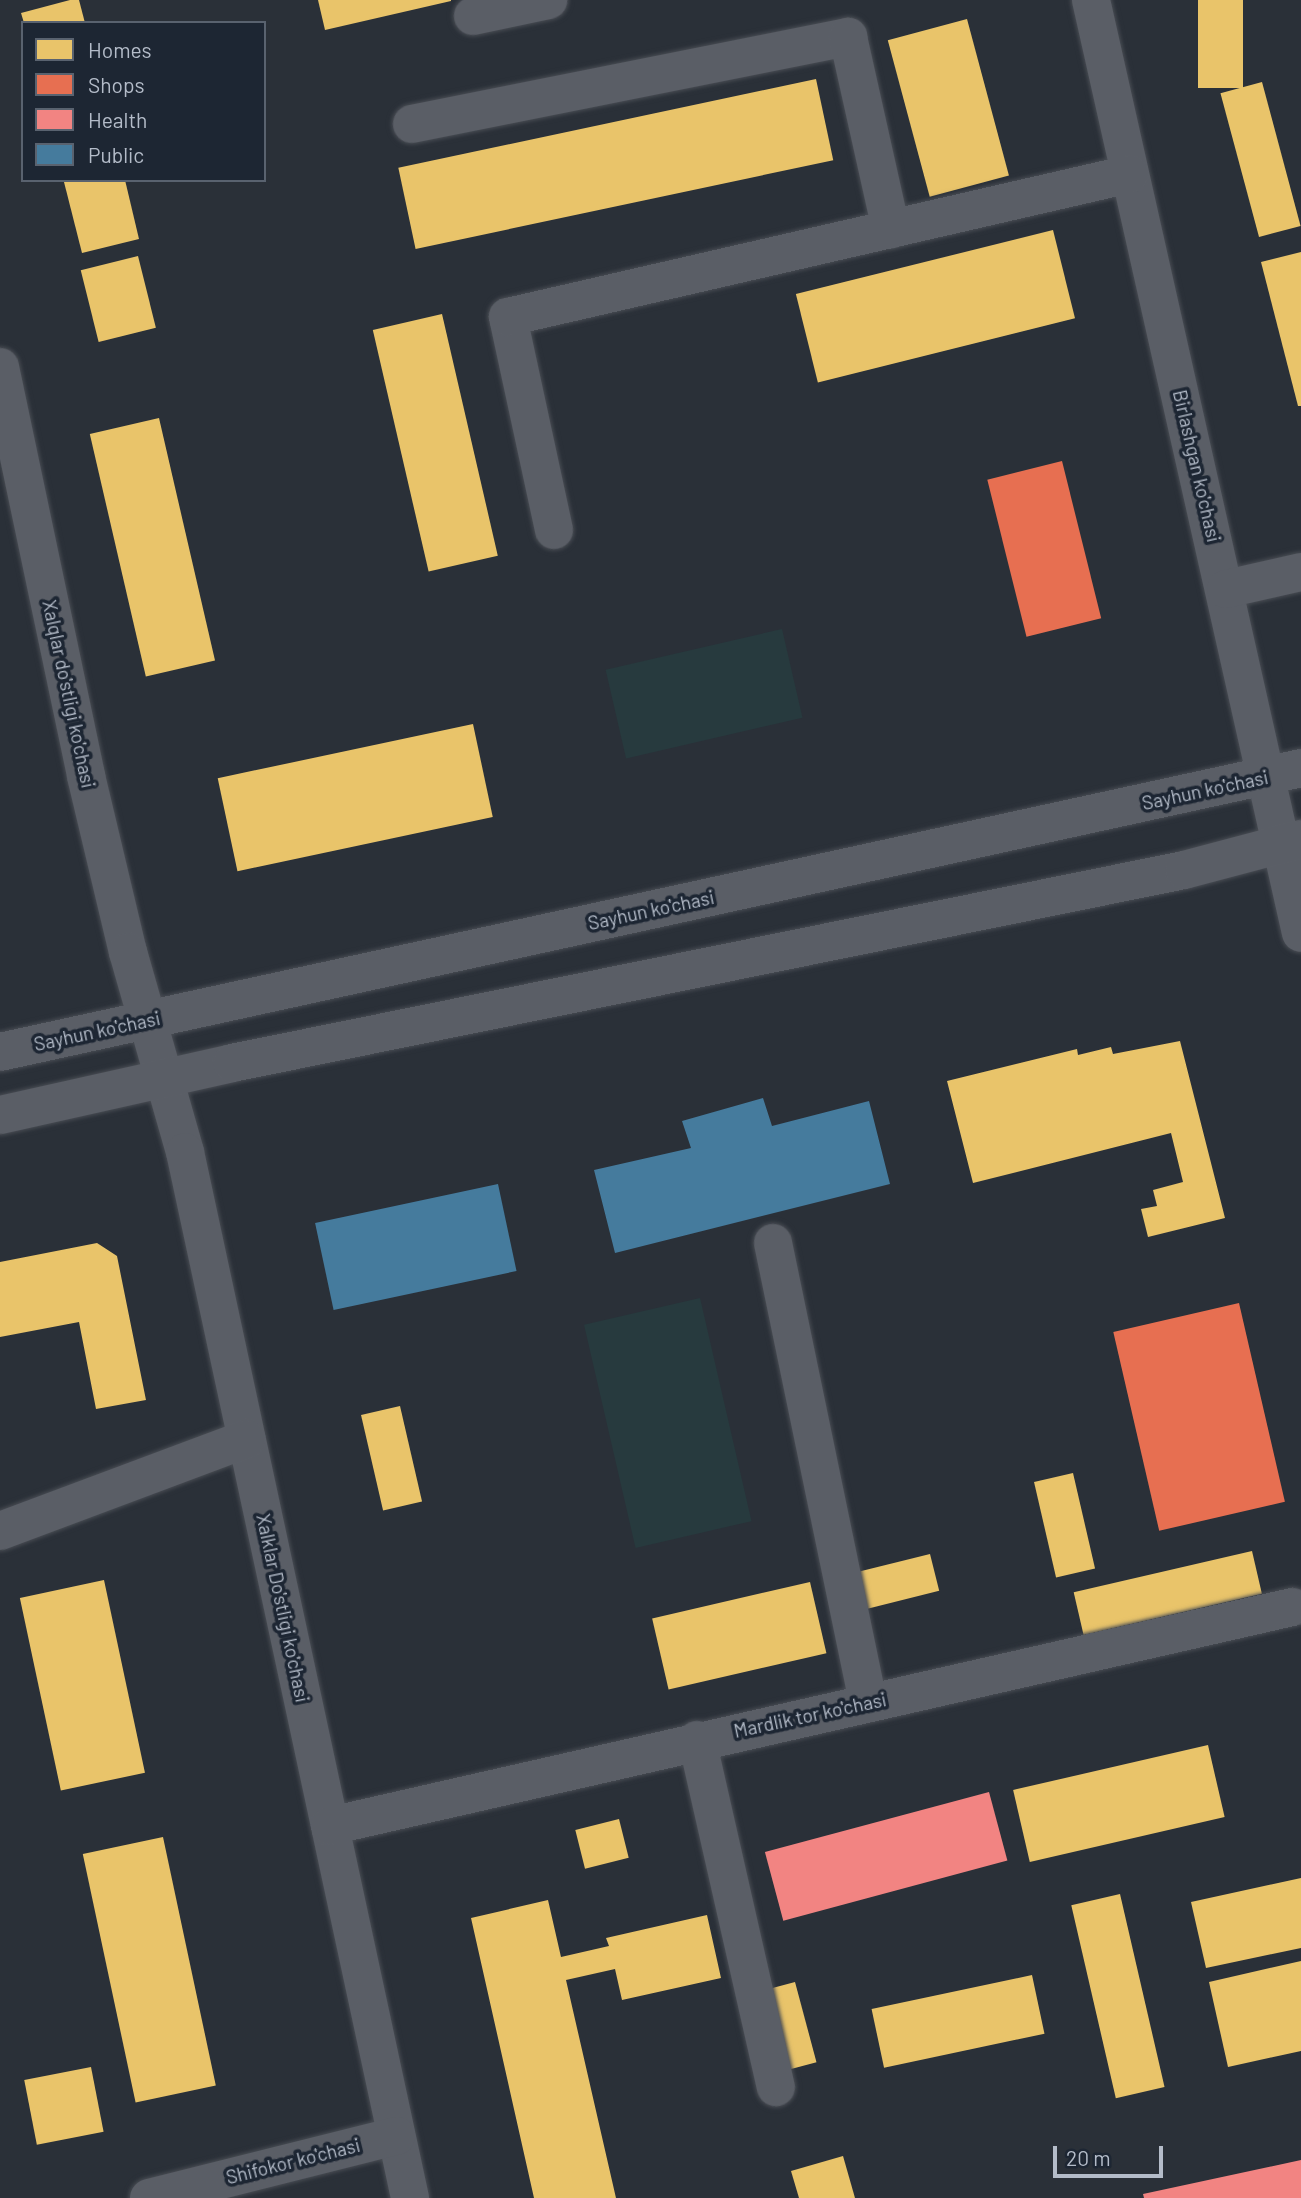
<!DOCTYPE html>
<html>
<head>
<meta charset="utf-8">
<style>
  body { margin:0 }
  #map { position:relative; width:1301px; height:2198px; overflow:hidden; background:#2a3038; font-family:Barlow,sans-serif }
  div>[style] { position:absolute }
  .green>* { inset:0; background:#273a3e; transform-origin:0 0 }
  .homes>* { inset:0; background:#e9c46a; transform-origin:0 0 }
  .shops>* { inset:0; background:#e76f51; transform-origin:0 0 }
  .health>* { inset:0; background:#f28482; transform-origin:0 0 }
  .public>* { inset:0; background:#457b9d; transform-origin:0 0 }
  .roads { filter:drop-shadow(0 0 2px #484c53) drop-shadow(0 0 2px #484c53) }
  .minor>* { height:38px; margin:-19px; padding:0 19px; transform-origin:19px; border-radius:19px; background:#5a5e66 }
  span { translate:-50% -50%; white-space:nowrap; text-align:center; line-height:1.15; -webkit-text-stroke:7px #1d2633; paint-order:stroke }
  .street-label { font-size:19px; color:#b4bcc9 }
  .legend { position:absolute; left:21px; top:21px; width:245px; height:161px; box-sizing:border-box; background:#1d2633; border:2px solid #59626f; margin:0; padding:9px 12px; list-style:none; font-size:21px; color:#b4bcc9 }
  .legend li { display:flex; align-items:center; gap:14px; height:35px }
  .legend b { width:35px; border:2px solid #59626f }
  .scale { position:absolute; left:1053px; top:2146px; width:110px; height:32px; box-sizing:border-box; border:4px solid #b4bcc9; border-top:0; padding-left:9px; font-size:21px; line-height:24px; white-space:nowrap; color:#b4bcc9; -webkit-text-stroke:5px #1d2633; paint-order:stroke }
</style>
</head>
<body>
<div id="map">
  <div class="green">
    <i style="left:782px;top:629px;width:91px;height:181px;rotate:77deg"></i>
    <i style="left:700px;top:1298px;width:229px;height:119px;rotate:77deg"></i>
  </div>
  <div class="homes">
    <i style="clip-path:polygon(70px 0,79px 0,85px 23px,24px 23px,21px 13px)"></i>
    <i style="clip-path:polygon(318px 0,451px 0,451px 1px,325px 30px)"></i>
    <i style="left:1198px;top:0;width:45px;height:88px"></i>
    <i style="left:967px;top:19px;width:162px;height:82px;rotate:75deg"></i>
    <i style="left:816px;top:79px;width:83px;height:427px;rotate:78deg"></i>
    <i style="left:1262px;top:82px;width:149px;height:43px;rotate:75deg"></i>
    <i style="clip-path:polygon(125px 180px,139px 239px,82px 253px,64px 182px)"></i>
    <i style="left:1053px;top:230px;width:91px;height:265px;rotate:76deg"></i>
    <i style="clip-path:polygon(1301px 252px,1301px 406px,1298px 406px,1261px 262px)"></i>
    <i style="left:138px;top:256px;width:74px;height:59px;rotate:76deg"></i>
    <i style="left:442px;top:314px;width:248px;height:71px;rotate:77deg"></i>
    <i style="left:159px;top:418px;width:249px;height:71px;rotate:77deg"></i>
    <i style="left:473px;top:724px;width:95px;height:261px;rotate:78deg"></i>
    <i style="clip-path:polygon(1180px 1041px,1225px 1218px,1148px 1237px,1141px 1209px,1157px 1206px,1153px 1190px,1183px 1182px,1171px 1133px,973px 1183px,947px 1081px,1077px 1049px,1078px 1055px,1111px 1047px,1113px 1054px)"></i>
    <i style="clip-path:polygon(97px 1243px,117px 1256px,146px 1400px,96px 1409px,79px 1322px,0 1337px,0 1262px)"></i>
    <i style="left:400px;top:1406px;width:98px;height:40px;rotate:77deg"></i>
    <i style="left:1073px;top:1473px;width:98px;height:40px;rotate:77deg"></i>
    <i style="left:1252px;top:1551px;width:44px;height:183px;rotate:77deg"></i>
    <i style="left:930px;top:1554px;width:38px;height:79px;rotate:76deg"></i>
    <i style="left:104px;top:1580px;width:197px;height:86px;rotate:78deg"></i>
    <i style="left:810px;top:1582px;width:73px;height:162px;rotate:77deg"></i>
    <i style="left:1208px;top:1745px;width:74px;height:200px;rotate:77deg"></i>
    <i style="left:619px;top:1819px;width:40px;height:45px;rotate:76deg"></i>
    <i style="left:163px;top:1837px;width:254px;height:82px;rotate:78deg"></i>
    <i style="clip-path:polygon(1301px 1878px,1301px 1948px,1206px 1968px,1191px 1902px)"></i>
    <i style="left:1120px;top:1894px;width:198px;height:50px;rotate:77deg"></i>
    <i style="clip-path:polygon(548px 1900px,561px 1957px,609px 1946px,606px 1938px,707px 1915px,721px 1978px,622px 2000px,615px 1969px,566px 1980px,616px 2198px,534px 2198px,471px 1918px)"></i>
    <i style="clip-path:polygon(1301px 1961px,1301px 2051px,1228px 2067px,1209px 1982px)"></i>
    <i style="left:1032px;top:1975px;width:60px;height:164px;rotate:78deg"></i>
    <i style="left:795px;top:1982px;width:83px;height:34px;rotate:75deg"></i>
    <i style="left:91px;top:2067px;width:66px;height:68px;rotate:79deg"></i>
    <i style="clip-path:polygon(843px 2156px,855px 2198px,799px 2198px,791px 2171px)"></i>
  </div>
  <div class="shops">
    <i style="left:1062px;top:461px;width:162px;height:77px;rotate:76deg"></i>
    <i style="left:1239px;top:1303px;width:204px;height:129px;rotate:77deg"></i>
  </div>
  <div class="health">
    <i style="left:989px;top:1792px;width:71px;height:232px;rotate:75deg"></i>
    <i style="clip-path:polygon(1301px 2160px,1301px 2198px,1144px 2198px,1143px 2194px)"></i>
  </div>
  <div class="public">
    <i style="clip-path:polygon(763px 1098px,772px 1126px,869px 1101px,890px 1184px,615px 1253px,594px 1170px,691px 1148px,682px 1121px)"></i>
    <i style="left:498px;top:1184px;width:89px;height:187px;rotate:78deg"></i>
  </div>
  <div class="roads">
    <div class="minor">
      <i style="left:1091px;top:0;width:956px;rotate:77.32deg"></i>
      <i style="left:473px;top:16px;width:77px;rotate:-12deg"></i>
      <i style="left:412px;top:124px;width:445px;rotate:-11.3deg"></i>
      <i style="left:848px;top:37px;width:197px;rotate:77.4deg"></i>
      <i style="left:0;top:367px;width:418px;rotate:78.1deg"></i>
      <i style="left:86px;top:776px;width:181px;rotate:76.6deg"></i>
      <i style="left:128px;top:952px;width:208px;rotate:74.1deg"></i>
      <i style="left:185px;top:1152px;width:1070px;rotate:77.86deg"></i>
      <i style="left:554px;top:530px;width:218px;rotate:-102.2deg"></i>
      <i style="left:508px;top:317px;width:638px;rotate:-12.95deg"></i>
      <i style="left:1226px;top:589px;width:77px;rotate:-12.8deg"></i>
      <i style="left:0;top:1052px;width:1332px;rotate:-12.31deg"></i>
      <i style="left:0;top:1115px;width:238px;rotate:-12.6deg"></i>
      <i style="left:232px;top:1063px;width:971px;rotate:-11.46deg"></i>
      <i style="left:1184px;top:870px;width:121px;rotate:-14.8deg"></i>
      <i style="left:773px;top:1243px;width:470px;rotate:78.3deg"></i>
      <i style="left:0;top:1531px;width:263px;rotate:-20.5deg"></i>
      <i style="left:697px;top:1740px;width:356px;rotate:77.2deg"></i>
      <i style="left:330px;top:1826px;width:987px;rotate:-12.82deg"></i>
      <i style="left:149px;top:2198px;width:255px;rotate:-14.1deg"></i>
    </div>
  </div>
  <div class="street-label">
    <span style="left:1197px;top:466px;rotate:77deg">Birlashgan ko'chasi</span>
    <span style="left:69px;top:694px;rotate:78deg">Xalqlar do'stligi ko'chasi</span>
    <span style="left:1205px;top:790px;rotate:-12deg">Sayhun ko'chasi</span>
    <span style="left:651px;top:910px;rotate:-12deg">Sayhun ko'chasi</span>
    <span style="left:97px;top:1031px;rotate:-12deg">Sayhun ko'chasi</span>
    <span style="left:283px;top:1608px;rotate:78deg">Xalklar Do'stligi ko'chasi</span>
    <span style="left:810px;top:1715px;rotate:-12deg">Mardlik tor ko'chasi</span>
    <span style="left:293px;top:2161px;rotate:-14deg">Shifokor ko'chasi</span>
  </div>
  <ul class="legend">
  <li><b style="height:19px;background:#e9c46a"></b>Homes</li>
  <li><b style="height:19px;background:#e76f51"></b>Shops</li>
  <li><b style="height:19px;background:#f28482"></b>Health</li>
  <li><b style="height:19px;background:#457b9d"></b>Public</li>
  </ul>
  <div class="scale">20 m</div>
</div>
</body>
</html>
